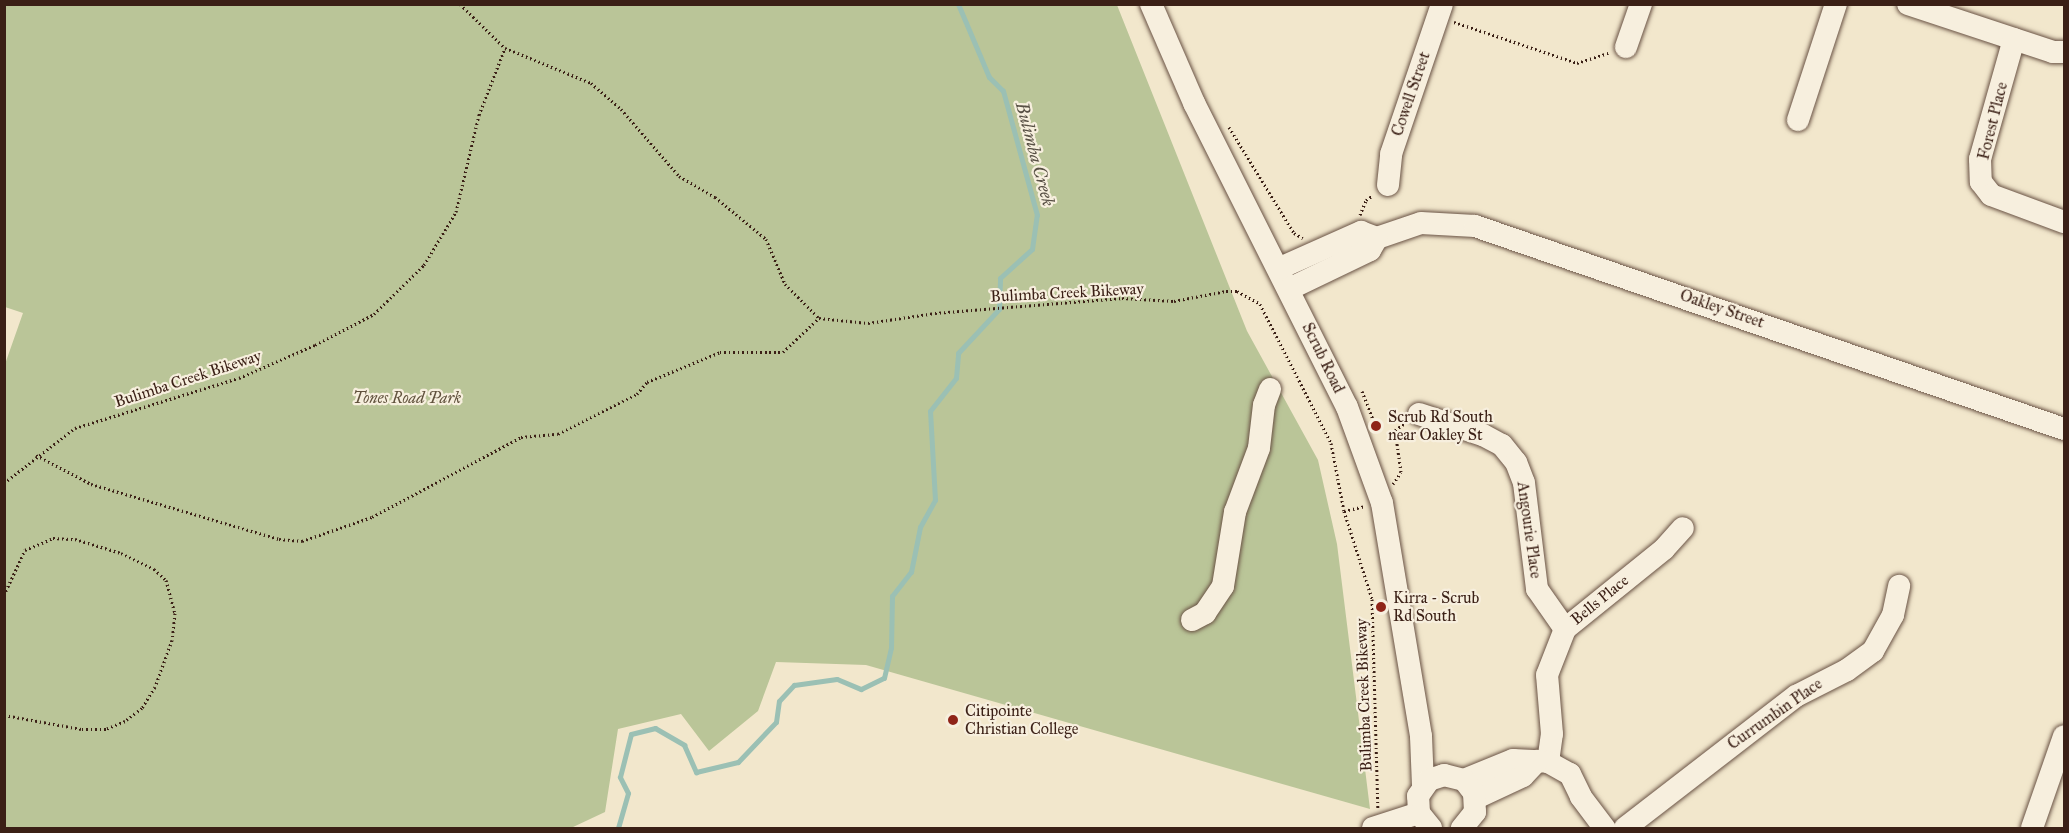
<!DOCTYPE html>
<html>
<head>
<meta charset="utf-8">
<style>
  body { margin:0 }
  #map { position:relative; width:2069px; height:833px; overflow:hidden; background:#f2e7cc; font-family:"IM FELL Great Primer",serif }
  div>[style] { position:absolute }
  .green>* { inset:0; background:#bac598 }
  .stream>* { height:5px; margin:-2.5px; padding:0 2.5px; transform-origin:2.5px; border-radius:2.5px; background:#9bc0b4 }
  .path>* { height:3px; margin-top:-1.5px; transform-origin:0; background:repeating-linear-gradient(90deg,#3b2016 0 1.5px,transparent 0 4.5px) }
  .roads { filter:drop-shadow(0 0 2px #695244) drop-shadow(0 0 2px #695244) }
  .minor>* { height:22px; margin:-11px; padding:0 11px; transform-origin:11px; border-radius:11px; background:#f7efde }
  .dots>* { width:16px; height:16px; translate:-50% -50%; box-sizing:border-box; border:3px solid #f7efde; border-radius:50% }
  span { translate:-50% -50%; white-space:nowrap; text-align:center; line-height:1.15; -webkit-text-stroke:4.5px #f7efde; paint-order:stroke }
  .street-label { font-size:16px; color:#3b2016 }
  .park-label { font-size:16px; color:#61523d; font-style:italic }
  .poi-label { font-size:16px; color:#3b2016 }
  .left { translate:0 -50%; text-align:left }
  .water-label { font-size:18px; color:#585045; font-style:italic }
  .frame { position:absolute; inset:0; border:6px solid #3b2016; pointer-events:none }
</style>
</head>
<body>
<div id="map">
  <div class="green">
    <i style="clip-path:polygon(5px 5px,1117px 5px,1247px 331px,1318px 460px,1337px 544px,1370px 809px,866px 665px,776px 662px,758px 711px,709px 751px,681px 714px,618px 729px,605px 812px,571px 828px,5px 828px,4px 367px,23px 313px,5px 307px)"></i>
  </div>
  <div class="stream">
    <i style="left:618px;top:828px;width:36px;rotate:-74deg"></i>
    <i style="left:628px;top:793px;width:18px;rotate:-117deg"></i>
    <i style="left:620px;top:777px;width:44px;rotate:-75.7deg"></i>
    <i style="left:631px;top:734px;width:25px;rotate:-14deg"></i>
    <i style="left:655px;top:728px;width:34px;rotate:30deg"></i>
    <i style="left:684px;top:745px;width:30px;rotate:66deg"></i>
    <i style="left:696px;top:772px;width:43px;rotate:-13.4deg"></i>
    <i style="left:738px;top:762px;width:55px;rotate:-46.5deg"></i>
    <i style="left:776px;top:722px;width:21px;rotate:-82deg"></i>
    <i style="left:779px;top:701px;width:22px;rotate:-47deg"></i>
    <i style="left:794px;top:685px;width:43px;rotate:-7.9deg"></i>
    <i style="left:837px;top:679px;width:26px;rotate:23deg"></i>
    <i style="left:861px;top:689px;width:25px;rotate:-26deg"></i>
    <i style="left:884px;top:678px;width:31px;rotate:-77deg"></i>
    <i style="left:891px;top:648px;width:52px;rotate:-88.9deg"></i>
    <i style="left:892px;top:596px;width:31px;rotate:-52deg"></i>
    <i style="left:911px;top:572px;width:46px;rotate:-78.7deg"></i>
    <i style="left:920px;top:527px;width:31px;rotate:-61deg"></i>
    <i style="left:935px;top:500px;width:89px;rotate:-93.2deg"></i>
    <i style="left:930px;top:411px;width:42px;rotate:-51.8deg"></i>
    <i style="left:956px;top:378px;width:25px;rotate:-85deg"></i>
    <i style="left:958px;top:353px;width:60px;rotate:-47deg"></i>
    <i style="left:999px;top:309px;width:31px;rotate:-88deg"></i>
    <i style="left:1000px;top:278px;width:43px;rotate:-42.2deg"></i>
    <i style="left:1032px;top:249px;width:34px;rotate:-82deg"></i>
    <i style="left:1037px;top:215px;width:129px;rotate:-105.3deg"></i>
    <i style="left:1003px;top:91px;width:20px;rotate:-135deg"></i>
    <i style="left:989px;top:77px;width:79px;rotate:-113deg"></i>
  </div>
  <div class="path">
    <i style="left:460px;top:4px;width:63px;rotate:44.4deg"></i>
    <i style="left:505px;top:48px;width:93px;rotate:22.1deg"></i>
    <i style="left:591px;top:83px;width:40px;rotate:41deg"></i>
    <i style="left:621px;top:109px;width:89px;rotate:49.1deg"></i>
    <i style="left:679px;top:176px;width:42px;rotate:30.3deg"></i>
    <i style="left:715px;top:197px;width:66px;rotate:39.5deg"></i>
    <i style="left:766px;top:239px;width:49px;rotate:67.1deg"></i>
    <i style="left:785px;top:284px;width:48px;rotate:45deg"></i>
    <i style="left:819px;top:318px;width:49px;rotate:5.8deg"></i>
    <i style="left:868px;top:323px;width:68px;rotate:-8.5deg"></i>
    <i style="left:935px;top:313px;width:188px;rotate:-4.6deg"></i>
    <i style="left:1122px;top:298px;width:52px;rotate:3.3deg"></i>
    <i style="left:1174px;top:301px;width:53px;rotate:-10.9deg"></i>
    <i style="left:1226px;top:291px;width:11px"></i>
    <i style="left:1237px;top:291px;width:26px;rotate:29deg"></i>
    <i style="left:1260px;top:304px;width:156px;rotate:62.9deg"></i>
    <i style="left:1331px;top:443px;width:69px;rotate:79.2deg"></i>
    <i style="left:1344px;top:511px;width:92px;rotate:72.3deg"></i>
    <i style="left:1372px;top:599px;width:209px;rotate:88.4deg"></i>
    <i style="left:1454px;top:22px;width:130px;rotate:18.4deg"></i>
    <i style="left:1577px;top:63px;width:33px;rotate:-18deg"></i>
    <i style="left:1229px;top:127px;width:124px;rotate:58.5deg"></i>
    <i style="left:1294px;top:233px;width:10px;rotate:29deg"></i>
    <i style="left:1360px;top:215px;width:16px;rotate:-68deg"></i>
    <i style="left:1366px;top:200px;width:7px;rotate:-34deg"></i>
    <i style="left:1362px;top:391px;width:44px;rotate:68.7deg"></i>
    <i style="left:36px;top:455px;width:62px;rotate:27.8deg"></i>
    <i style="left:91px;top:484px;width:196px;rotate:16.3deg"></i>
    <i style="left:279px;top:539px;width:23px;rotate:5deg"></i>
    <i style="left:302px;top:541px;width:74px;rotate:-18.9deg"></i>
    <i style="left:372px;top:517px;width:169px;rotate:-28.2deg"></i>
    <i style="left:521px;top:437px;width:37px;rotate:-5deg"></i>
    <i style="left:558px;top:434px;width:89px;rotate:-26.9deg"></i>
    <i style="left:637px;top:394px;width:16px;rotate:-50deg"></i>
    <i style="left:647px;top:382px;width:79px;rotate:-22.3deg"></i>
    <i style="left:720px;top:352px;width:63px"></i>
    <i style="left:783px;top:352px;width:50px;rotate:-43.4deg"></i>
    <i style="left:4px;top:483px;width:90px;rotate:-37.8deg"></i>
    <i style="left:75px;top:428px;width:171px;rotate:-17deg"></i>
    <i style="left:239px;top:378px;width:83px;rotate:-23.5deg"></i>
    <i style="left:315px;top:345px;width:67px;rotate:-27.7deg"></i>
    <i style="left:374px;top:314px;width:70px;rotate:-44.4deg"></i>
    <i style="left:424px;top:265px;width:62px;rotate:-58.9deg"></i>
    <i style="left:456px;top:212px;width:100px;rotate:-76.7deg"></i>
    <i style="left:479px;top:115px;width:72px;rotate:-68.8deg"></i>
    <i style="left:1393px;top:484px;width:14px;rotate:-56deg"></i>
    <i style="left:1401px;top:472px;width:42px;rotate:-98.1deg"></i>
    <i style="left:1395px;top:430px;width:11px;rotate:-34deg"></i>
    <i style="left:1344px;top:511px;width:22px;rotate:-13deg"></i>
    <i style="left:4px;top:595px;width:50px;rotate:-65deg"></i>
    <i style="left:25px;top:550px;width:30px;rotate:-23deg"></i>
    <i style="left:53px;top:538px;width:22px;rotate:3deg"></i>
    <i style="left:75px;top:539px;width:48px;rotate:16.9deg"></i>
    <i style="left:121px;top:553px;width:37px;rotate:26deg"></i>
    <i style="left:154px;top:569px;width:16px;rotate:43deg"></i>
    <i style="left:166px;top:580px;width:34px;rotate:75deg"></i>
    <i style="left:175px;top:613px;width:27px;rotate:96deg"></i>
    <i style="left:172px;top:640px;width:50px;rotate:109.9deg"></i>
    <i style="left:155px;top:687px;width:25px;rotate:122deg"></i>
    <i style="left:142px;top:708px;width:21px;rotate:143deg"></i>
    <i style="left:125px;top:721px;width:21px;rotate:157deg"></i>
    <i style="left:106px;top:729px;width:25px;rotate:180deg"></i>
    <i style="left:81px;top:729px;width:78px;rotate:-169.7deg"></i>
  </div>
  <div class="roads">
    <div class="minor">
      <i style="left:1151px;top:4px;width:108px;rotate:66.5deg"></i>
      <i style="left:1194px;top:103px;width:340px;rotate:63.3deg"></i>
      <i style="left:1347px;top:407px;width:102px;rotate:70deg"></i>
      <i style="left:1382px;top:503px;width:236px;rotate:80.5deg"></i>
      <i style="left:1421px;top:736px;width:50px;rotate:87.7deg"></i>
      <i style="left:1908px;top:4px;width:153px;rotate:18.3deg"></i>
      <i style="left:2053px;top:52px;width:11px"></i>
      <i style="left:2014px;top:39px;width:125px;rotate:105.8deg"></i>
      <i style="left:1980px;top:159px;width:23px;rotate:88deg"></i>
      <i style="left:1981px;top:182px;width:16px;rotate:52deg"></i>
      <i style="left:1991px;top:195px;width:78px;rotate:20.3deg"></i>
      <i style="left:1626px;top:47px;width:46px;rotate:-70.8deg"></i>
      <i style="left:1798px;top:120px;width:122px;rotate:-71.9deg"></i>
      <i style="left:1388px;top:185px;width:31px;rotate:-84deg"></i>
      <i style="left:1391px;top:154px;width:158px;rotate:-71.2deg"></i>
      <i style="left:1280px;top:268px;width:89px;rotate:-24deg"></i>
      <i style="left:1361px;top:232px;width:17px;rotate:21deg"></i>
      <i style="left:1377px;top:238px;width:46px;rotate:-18.8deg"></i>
      <i style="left:1421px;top:223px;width:54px;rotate:3.2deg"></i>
      <i style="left:1475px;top:226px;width:623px;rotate:19.02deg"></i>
      <i style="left:1289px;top:289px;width:90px;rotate:-25.7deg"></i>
      <i style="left:1370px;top:250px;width:14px;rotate:-60deg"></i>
      <i style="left:1419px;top:414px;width:67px;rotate:18.2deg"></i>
      <i style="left:1483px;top:435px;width:21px;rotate:28deg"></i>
      <i style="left:1502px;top:445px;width:22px;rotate:51deg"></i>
      <i style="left:1516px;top:462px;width:22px;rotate:69deg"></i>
      <i style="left:1524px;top:483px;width:107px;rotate:83deg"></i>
      <i style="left:1537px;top:589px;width:49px;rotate:55deg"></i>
      <i style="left:1192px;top:620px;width:15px;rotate:-28deg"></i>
      <i style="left:1205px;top:613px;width:32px;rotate:-56deg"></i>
      <i style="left:1223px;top:586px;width:75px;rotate:-80.8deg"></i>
      <i style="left:1235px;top:512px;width:68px;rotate:-69.4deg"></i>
      <i style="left:1259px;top:448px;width:43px;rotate:-83.4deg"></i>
      <i style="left:1264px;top:405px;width:17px;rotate:-69deg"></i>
      <i style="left:1548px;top:762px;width:28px;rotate:-82deg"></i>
      <i style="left:1552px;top:734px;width:59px;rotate:-94.8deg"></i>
      <i style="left:1547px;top:675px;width:49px;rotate:-68.6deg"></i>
      <i style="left:1565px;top:629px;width:127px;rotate:-38.9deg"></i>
      <i style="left:1664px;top:549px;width:28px;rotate:-48deg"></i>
      <i style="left:1464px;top:780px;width:53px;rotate:-22.2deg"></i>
      <i style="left:1513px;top:760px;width:35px;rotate:3deg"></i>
      <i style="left:1548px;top:762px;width:25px;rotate:29deg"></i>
      <i style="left:1570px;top:774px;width:25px;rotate:64deg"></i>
      <i style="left:1581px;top:797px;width:39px;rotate:53deg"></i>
      <i style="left:1476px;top:798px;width:52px;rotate:-25.1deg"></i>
      <i style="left:1523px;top:776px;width:21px;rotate:-47deg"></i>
      <i style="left:1373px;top:828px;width:48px;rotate:-18.1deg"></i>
      <i style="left:1431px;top:828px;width:19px;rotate:-129deg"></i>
      <i style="left:1419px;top:813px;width:17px;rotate:-93deg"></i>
      <i style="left:1418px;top:796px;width:19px;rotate:-55deg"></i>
      <i style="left:1429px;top:780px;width:16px;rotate:-18deg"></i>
      <i style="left:1444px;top:775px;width:21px;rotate:14deg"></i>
      <i style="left:1464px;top:780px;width:16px;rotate:52deg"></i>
      <i style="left:1474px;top:793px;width:19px;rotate:87deg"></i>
      <i style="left:1475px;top:812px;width:21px;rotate:129deg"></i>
      <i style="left:1625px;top:828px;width:216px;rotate:-37.7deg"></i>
      <i style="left:1796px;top:696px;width:57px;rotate:-27deg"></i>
      <i style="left:1847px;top:670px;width:32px;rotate:-36deg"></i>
      <i style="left:1873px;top:651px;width:41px;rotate:-60.9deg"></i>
      <i style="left:1893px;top:615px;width:30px;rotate:-78deg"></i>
      <i style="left:2032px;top:828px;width:97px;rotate:-70.8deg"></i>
    </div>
  </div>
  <div class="dots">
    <i style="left:1376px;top:426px;background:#8f2418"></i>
    <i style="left:1381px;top:607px;background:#8f2418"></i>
    <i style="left:953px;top:720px;background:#8f2418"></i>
  </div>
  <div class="street-label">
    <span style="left:1411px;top:94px;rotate:-71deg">Cowell Street</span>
    <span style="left:1993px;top:121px;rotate:-76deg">Forest Place</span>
    <span style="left:1067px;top:293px;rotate:-3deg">Bulimba Creek Bikeway</span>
    <span style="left:1722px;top:309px;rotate:19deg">Oakley Street</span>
    <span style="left:1323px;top:358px;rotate:64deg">Scrub Road</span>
    <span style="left:188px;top:379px;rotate:-18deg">Bulimba Creek Bikeway</span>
    <span style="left:1529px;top:530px;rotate:82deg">Angourie Place</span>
    <span style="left:1600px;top:600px;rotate:-39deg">Bells Place</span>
    <span style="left:1364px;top:695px;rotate:-92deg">Bulimba Creek Bikeway</span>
    <span style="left:1775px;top:714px;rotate:-35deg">Currumbin Place</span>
  </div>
  <div class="park-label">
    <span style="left:407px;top:398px">Tones Road Park</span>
  </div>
  <div class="poi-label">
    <span class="left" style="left:1388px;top:426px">Scrub Rd South<br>near Oakley St</span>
    <span class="left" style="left:1393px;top:607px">Kirra - Scrub<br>Rd South</span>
    <span class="left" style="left:965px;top:720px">Citipointe<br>Christian College</span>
  </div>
  <div class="water-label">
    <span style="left:1035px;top:154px;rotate:75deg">Bulimba Creek</span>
  </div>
  <div class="frame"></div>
</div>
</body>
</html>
